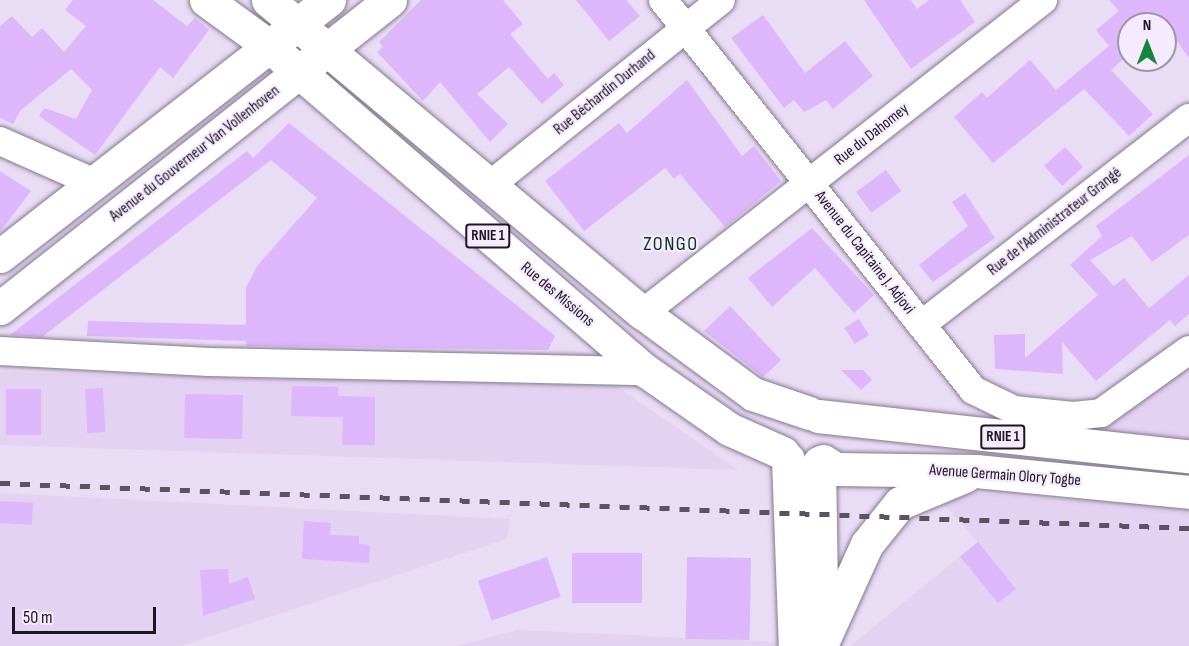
<!DOCTYPE html>
<html>
<head>
<meta charset="utf-8">
<style>
  body { margin:0 }
  #map { position:relative; width:1189px; height:646px; overflow:hidden; background:#e9dcf5; font-family:"Sofia Sans Condensed",sans-serif }
  div>[style] { position:absolute }
  .built>* { inset:0; background:#e4d2f2 }
  .building>* { inset:0; background:#ddb6fb; transform-origin:0 0 }
  .roads { filter:drop-shadow(0 0 2px #857990) drop-shadow(0 0 2px #857990) }
  .minor>* { height:28px; margin:-14px; padding:0 14px; transform-origin:14px; border-radius:14px; background:#fff }
  .major>* { height:33px; margin:-16.5px; padding:0 16.5px; transform-origin:16.5px; border-radius:16.5px; background:#fff }
  .highway>* { height:33px; margin:-16.5px; padding:0 16.5px; transform-origin:16.5px; border-radius:16.5px; background:#fff }
  .rail>* { height:4.5px; margin-top:-2.25px; transform-origin:0; background:repeating-linear-gradient(90deg,#5b5361 0 10px,transparent 0 20px) }
  span { translate:-50% -50%; white-space:nowrap; text-align:center; line-height:1.15; -webkit-text-stroke:4.5px #f5eafe; paint-order:stroke }
  .shield-label span { padding:2px 4px; background:#f5eafe; border:2px solid; border-radius:4px; -webkit-text-stroke-width:0 }
  .shield-label { font-size:15px; color:#1b161f; font-weight:700 }
  .street-label { font-size:16px; color:#1b161f }
  .quarter-label { font-size:20px; color:#033815; letter-spacing:1.5px }
  .north { position:absolute; left:1117px; top:12px; width:60px; height:60px; box-sizing:border-box; background:#f5eafe; border:2px solid #9e95a5; border-radius:50%; rotate:0deg; font-size:16px; font-weight:700; line-height:24px; text-align:center; color:#1b161f }
  .north::after { content:''; display:block; margin:auto; width:21px; height:27px; background:#14853d; clip-path:polygon(50% 0,100% 100%,50% 72%,0 100%) }
  .scale { position:absolute; left:12px; top:607px; width:144px; height:27px; box-sizing:border-box; border:3px solid #1b161f; border-top:0; padding-left:8px; font-size:18px; line-height:21px; white-space:nowrap; color:#1b161f; -webkit-text-stroke:4px #f5eafe; paint-order:stroke }
</style>
</head>
<body>
<div id="map">
  <div class="built">
    <i style="clip-path:polygon(1189px 363px,1189px 440px,1103px 431px)"></i>
    <i style="clip-path:polygon(0 372px,615px 385px,738px 470px,0 445px)"></i>
    <i style="clip-path:polygon(931px 490px,1189px 508px,1189px 646px,850px 646px,978px 542px)"></i>
    <i style="clip-path:polygon(0 493px,510px 519px,507px 539px,181px 646px,0 646px)"></i>
    <i style="clip-path:polygon(517px 630px,778px 642px,778px 646px,457px 646px)"></i>
  </div>
  <div class="building">
    <i style="clip-path:polygon(73px 0,153px 0,187px 26px,195px 18px,209px 30px,173px 78px,160px 67px,95px 155px,39px 116px,44px 108px,76px 119px,92px 90px,71px 69px,20px 111px,13px 124px,0 118px,0 26px,12px 16px,32px 37px,42px 28px,64px 52px,86px 26px,65px 10px)"></i>
    <i style="clip-path:polygon(421px 0,503px 0,523px 24px,510px 34px,548px 79px,554px 73px,564px 85px,542px 104px,509px 67px,477px 94px,508px 124px,490px 142px,440px 82px,423px 101px,377px 52px,383px 47px,379px 42px)"></i>
    <i style="clip-path:polygon(576px 0,626px 0,640px 16px,609px 41px)"></i>
    <i style="clip-path:polygon(864px 0,911px 0,917px 9px,929px 0,960px 0,975px 22px,911px 69px)"></i>
    <i style="clip-path:polygon(1109px 0,1189px 0,1189px 58px,1165px 24px,1129px 24px,1129px 54px,1111px 70px,1153px 114px,1129px 136px,1084px 89px,993px 163px,954px 117px,982px 92px,987px 98px,1030px 60px,1056px 90px,1109px 46px,1096px 30px,1119px 11px)"></i>
    <i style="clip-path:polygon(763px 15px,805px 73px,845px 41px,873px 76px,833px 109px,826px 100px,804px 112px,794px 100px,784px 108px,731px 38px)"></i>
    <i style="clip-path:polygon(687px 80px,742px 156px,754px 146px,781px 181px,725px 227px,680px 174px,674px 179px,665px 168px,584px 231px,545px 181px,619px 123px,627px 133px)"></i>
    <i style="clip-path:polygon(289px 123px,555px 336px,548px 350px,246px 346px,246px 341px,87px 336px,88px 321px,246px 325px,246px 287px,258px 265px,317px 198px,271px 160px,42px 337px,10px 335px,247px 151px,253px 158px)"></i>
    <i style="left:1065px;top:147px;width:27px;height:28px;rotate:48deg"></i>
    <i style="clip-path:polygon(1189px 155px,1189px 235px,1152px 262px,1132px 236px,1090px 260px,1114px 286px,1124px 278px,1149px 308px,1189px 275px,1189px 314px,1175px 326px,1170px 320px,1096px 381px,1062px 342px,1063px 374px,995px 369px,994px 335px,1025px 334px,1025px 358px,1098px 295px,1070px 265px,1102px 236px,1096px 226px)"></i>
    <i style="left:886px;top:170px;width:26px;height:37px;rotate:54deg"></i>
    <i style="clip-path:polygon(0 171px,31px 191px,0 232px)"></i>
    <i style="clip-path:polygon(965px 193px,995px 238px,933px 282px,919px 265px,968px 226px,952px 202px)"></i>
    <i style="clip-path:polygon(812px 228px,874px 295px,854px 313px,815px 268px,772px 307px,748px 278px)"></i>
    <i style="clip-path:polygon(730px 306px,781px 360px,763px 377px,704px 331px)"></i>
    <i style="left:859px;top:319px;width:19px;height:17px;rotate:58deg"></i>
    <i style="clip-path:polygon(841px 370px,863px 370px,872px 380px,861px 390px)"></i>
    <i style="clip-path:polygon(292px 386px,338px 387px,338px 396px,375px 397px,375px 445px,342px 445px,343px 417px,291px 416px)"></i>
    <i style="left:103px;top:388px;width:44px;height:18px;rotate:87deg"></i>
    <i style="left:6px;top:389px;width:35px;height:46px"></i>
    <i style="left:185px;top:394px;width:58px;height:44px;rotate:1deg"></i>
    <i style="left:0;top:501px;width:33px;height:22px;rotate:3deg"></i>
    <i style="clip-path:polygon(304px 521px,331px 523px,330px 535px,359px 536px,359px 544px,370px 545px,369px 563px,302px 559px)"></i>
    <i style="left:978px;top:542px;width:60px;height:23px;rotate:51deg"></i>
    <i style="left:572px;top:553px;width:70px;height:50px"></i>
    <i style="left:547px;top:557px;width:42px;height:73px;rotate:71deg"></i>
    <i style="left:687px;top:557px;width:64px;height:82px;rotate:1deg"></i>
    <i style="clip-path:polygon(228px 569px,229px 584px,248px 577px,255px 599px,203px 616px,200px 570px)"></i>
  </div>
  <div class="roads">
    <div class="minor">
      <i style="left:663px;top:0;width:498px;rotate:51.5deg"></i>
      <i style="left:973px;top:390px;width:46px;rotate:26deg"></i>
      <i style="left:1014px;top:410px;width:59px;rotate:5.8deg"></i>
      <i style="left:1073px;top:416px;width:28px;rotate:-6deg"></i>
      <i style="left:1101px;top:413px;width:108px;rotate:-35.6deg"></i>
      <i style="left:0;top:141px;width:104px;rotate:23.9deg"></i>
      <i style="left:489px;top:186px;width:297px;rotate:-38.7deg"></i>
      <i style="left:643px;top:313px;width:508px;rotate:-38.04deg"></i>
      <i style="left:921px;top:325px;width:339px;rotate:-37.7deg"></i>
      <i style="left:0;top:351px;width:209px;rotate:3deg"></i>
      <i style="left:209px;top:362px;width:437px;rotate:1.2deg"></i>
    </div>
    <div class="major">
      <i style="left:0;top:256px;width:417px;rotate:-37.9deg"></i>
      <i style="left:0;top:308px;width:497px;rotate:-38.3deg"></i>
      <i style="left:788px;top:459px;width:187px;rotate:87.9deg"></i>
      <i style="left:819px;top:463px;width:183px;rotate:89.1deg"></i>
    </div>
    <div class="highway">
      <i style="left:206px;top:0;width:78px;rotate:36.1deg"></i>
      <i style="left:269px;top:46px;width:498px;rotate:40.8deg"></i>
      <i style="left:646px;top:371px;width:101px;rotate:34.9deg"></i>
      <i style="left:729px;top:429px;width:59px;rotate:24deg"></i>
      <i style="left:268px;top:0;width:488px;rotate:39.9deg"></i>
      <i style="left:643px;top:313px;width:137px;rotate:36.4deg"></i>
      <i style="left:753px;top:394px;width:59px;rotate:18.7deg"></i>
      <i style="left:818px;top:416px;width:373px;rotate:6.2deg"></i>
      <i style="left:823px;top:461px;width:15px;rotate:32deg"></i>
      <i style="left:836px;top:469px;width:140px;rotate:0.8deg"></i>
      <i style="left:976px;top:471px;width:214px;rotate:5.6deg"></i>
      <i style="left:822px;top:643px;width:109px;rotate:-65.6deg"></i>
      <i style="left:867px;top:544px;width:53px;rotate:-51.2deg"></i>
      <i style="left:900px;top:503px;width:70px;rotate:-22.6deg"></i>
    </div>
  </div>
  <div class="rail">
    <i style="left:0;top:483px;width:1190px;rotate:2.17deg"></i>
  </div>
  <div class="shield-label">
    <span style="left:488px;top:236px">RNIE 1</span>
    <span style="left:1003px;top:437px">RNIE 1</span>
  </div>
  <div class="street-label">
    <span style="left:605px;top:93px;rotate:-39deg">Rue Béchardin Durhand</span>
    <span style="left:872px;top:135px;rotate:-38deg">Rue du Dahomey</span>
    <span style="left:195px;top:154px;rotate:-38deg">Avenue du Gouverneur Van Vollenhoven</span>
    <span style="left:1055px;top:222px;rotate:-38deg">Rue de l'Administrateur Grangé</span>
    <span style="left:864px;top:253px;rotate:52deg">Avenue du Capitaine J. Adjovi</span>
    <span style="left:557px;top:295px;rotate:40deg">Rue des Missions</span>
    <span style="left:1005px;top:476px;rotate:4deg">Avenue Germain Olory Togbe</span>
  </div>
  <div class="quarter-label">
    <span style="left:671px;top:244px">ZONGO</span>
  </div>
  <div class="north">N</div>
  <div class="scale">50 m</div>
</div>
</body>
</html>
